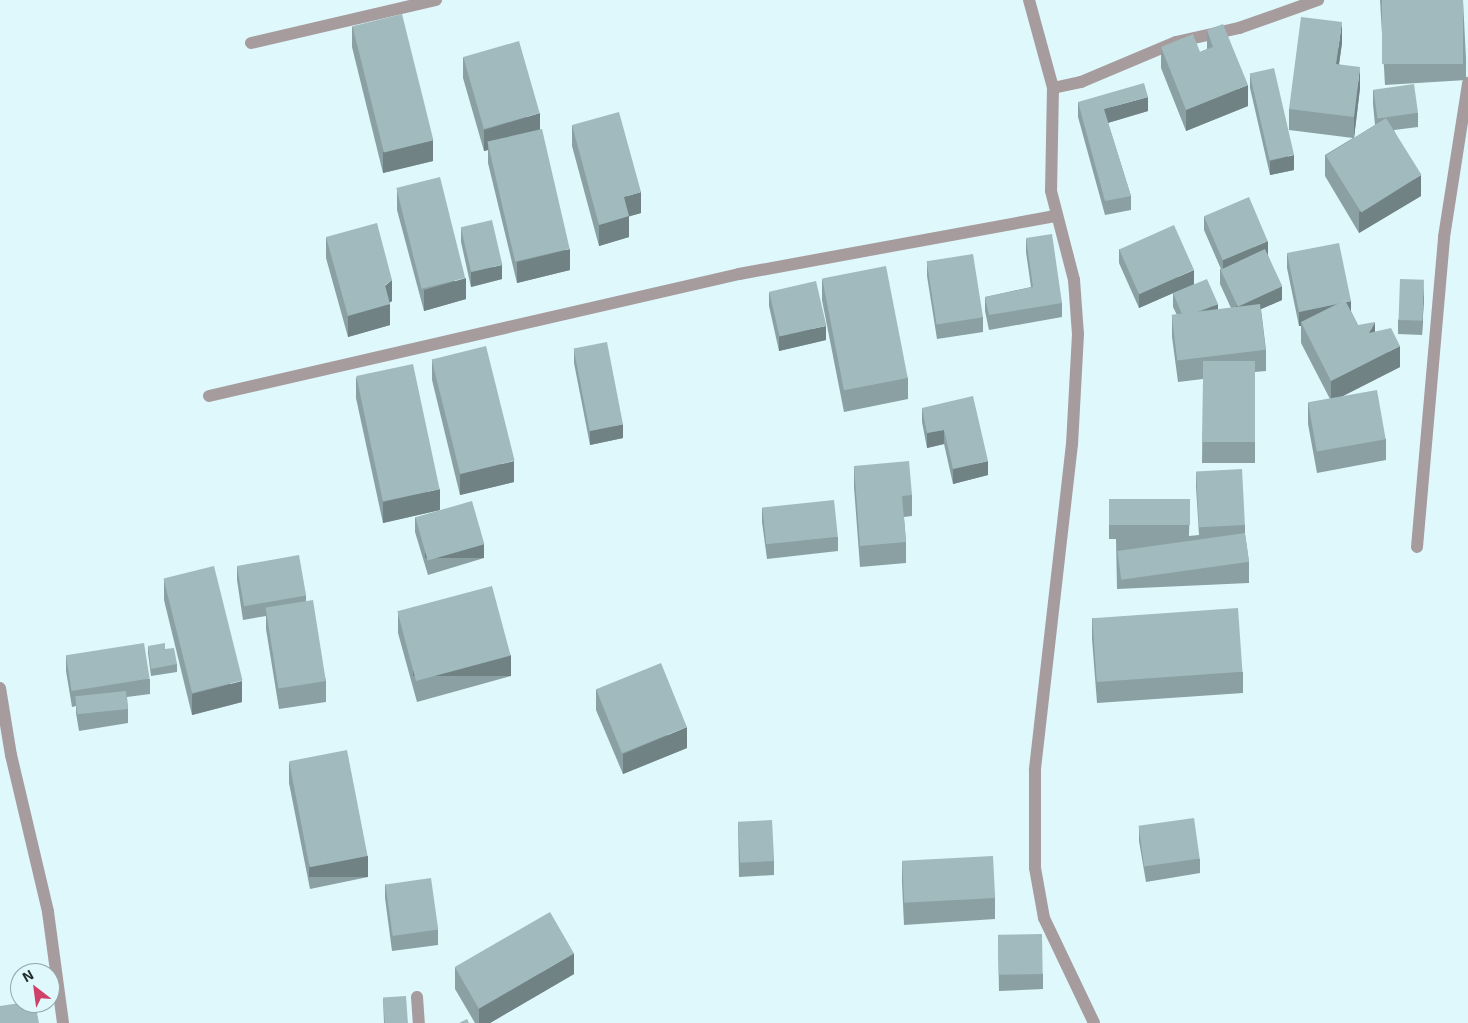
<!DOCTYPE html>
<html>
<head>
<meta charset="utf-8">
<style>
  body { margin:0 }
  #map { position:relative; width:1468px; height:1023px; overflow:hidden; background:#def8fc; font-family:"Exo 2",sans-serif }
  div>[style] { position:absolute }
  .minor>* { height:12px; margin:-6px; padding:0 6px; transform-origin:6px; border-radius:6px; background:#a69b9d }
  .wall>* { inset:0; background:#8aa0a3 }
  .shaded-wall>* { inset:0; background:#718284; transform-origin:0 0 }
  .building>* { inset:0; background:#a1babd; transform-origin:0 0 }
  span { translate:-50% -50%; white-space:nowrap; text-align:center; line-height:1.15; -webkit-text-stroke:4.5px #def8fc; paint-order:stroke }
  .north { position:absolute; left:10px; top:963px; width:50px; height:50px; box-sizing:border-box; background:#def8fc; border:1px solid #93a7aa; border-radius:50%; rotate:330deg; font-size:14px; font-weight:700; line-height:20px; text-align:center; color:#232d2e }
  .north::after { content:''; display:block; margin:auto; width:18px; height:22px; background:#cf4169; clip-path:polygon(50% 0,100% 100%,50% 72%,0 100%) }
</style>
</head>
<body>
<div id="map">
  <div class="minor">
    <i style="left:1029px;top:0;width:91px;rotate:74.7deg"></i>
    <i style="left:1053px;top:88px;width:103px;rotate:91.1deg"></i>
    <i style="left:1051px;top:191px;width:92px;rotate:75.5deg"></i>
    <i style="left:1074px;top:280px;width:54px;rotate:85.8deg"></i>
    <i style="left:1078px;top:334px;width:110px;rotate:93.1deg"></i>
    <i style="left:1072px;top:444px;width:328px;rotate:96.5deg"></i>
    <i style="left:1035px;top:770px;width:98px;rotate:90deg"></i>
    <i style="left:1035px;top:868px;width:51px;rotate:79.8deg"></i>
    <i style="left:1044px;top:918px;width:116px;rotate:64.5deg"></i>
    <i style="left:251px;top:43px;width:190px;rotate:-13.1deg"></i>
    <i style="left:1053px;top:88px;width:29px;rotate:-12deg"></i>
    <i style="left:1081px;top:82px;width:103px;rotate:-22.8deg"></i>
    <i style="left:1176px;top:42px;width:65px;rotate:-12.5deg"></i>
    <i style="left:1239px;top:28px;width:84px;rotate:-19.5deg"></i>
    <i style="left:209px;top:396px;width:544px;rotate:-12.96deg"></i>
    <i style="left:739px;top:274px;width:320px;rotate:-10.4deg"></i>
    <i style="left:1417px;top:547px;width:311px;rotate:-85deg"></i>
    <i style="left:1444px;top:237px;width:156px;rotate:-81.1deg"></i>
    <i style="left:0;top:688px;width:68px;rotate:80.7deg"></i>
    <i style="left:11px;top:755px;width:161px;rotate:76.7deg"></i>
    <i style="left:48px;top:912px;width:112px;rotate:82.3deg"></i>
    <i style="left:417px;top:997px;width:26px;rotate:86deg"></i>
  </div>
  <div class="wall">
    <i style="clip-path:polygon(1380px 0,1463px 0,1466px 59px,1466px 80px,1385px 85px)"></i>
    <i style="clip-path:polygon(352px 26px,433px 161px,383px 173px,352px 47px)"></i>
    <i style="clip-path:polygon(1207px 30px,1248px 106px,1186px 131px,1161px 68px,1161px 47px,1200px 52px,1207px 49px)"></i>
    <i style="clip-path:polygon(1342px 43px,1339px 64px,1360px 88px,1354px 138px,1375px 125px,1373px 104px,1373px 90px,1418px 113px,1418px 127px,1394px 130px,1421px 196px,1359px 233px,1325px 176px,1325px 155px,1353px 138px,1289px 130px,1289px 109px)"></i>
    <i style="clip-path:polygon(463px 57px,540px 129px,570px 270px,517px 283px,488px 163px,488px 150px,484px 151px,463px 78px)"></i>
    <i style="clip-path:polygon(1250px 73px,1294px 170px,1270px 175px,1250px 88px)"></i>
    <i style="clip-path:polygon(1078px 102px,1148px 111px,1108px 123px,1131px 196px,1131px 210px,1105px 215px,1078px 117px)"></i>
    <i style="clip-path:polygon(572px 125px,641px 213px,629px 216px,629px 237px,599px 246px,572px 146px)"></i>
    <i style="clip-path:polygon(397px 189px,466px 299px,424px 311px,397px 210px)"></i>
    <i style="clip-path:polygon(1204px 216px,1268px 255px,1282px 300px,1261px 309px,1266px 350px,1266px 371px,1255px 372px,1255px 463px,1202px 463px,1203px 379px,1178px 382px,1172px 337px,1172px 316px,1177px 315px,1173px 307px,1173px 293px,1139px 308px,1119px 263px,1119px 249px,1194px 284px,1218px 310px,1231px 308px,1220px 284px,1220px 269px,1221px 269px,1204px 230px)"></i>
    <i style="clip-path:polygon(461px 227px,502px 279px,471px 287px,461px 242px)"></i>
    <i style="clip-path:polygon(326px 237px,392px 301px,389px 303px,390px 325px,348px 337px,326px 258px)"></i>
    <i style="clip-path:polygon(1026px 238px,1062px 303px,1062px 317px,989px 330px,985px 311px,985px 297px,1031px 287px,1026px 252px)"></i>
    <i style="clip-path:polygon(1287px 253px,1351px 311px,1358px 325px,1375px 332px,1400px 367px,1341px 397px,1386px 439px,1386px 460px,1317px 473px,1308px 424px,1308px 403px,1330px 399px,1301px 343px,1301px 326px,1299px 326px,1287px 268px)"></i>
    <i style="clip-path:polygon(927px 262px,983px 317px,983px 332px,937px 339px,927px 276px)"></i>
    <i style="clip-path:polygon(822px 279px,908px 378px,908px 399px,844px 412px,822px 300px)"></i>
    <i style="clip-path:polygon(769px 292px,826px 340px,779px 351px,769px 306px)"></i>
    <i style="clip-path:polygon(1424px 295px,1422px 335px,1398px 334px,1398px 320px)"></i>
    <i style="clip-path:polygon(574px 349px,623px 438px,590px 445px,574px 363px)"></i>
    <i style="clip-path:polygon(432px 359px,514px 482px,460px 495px,432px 380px)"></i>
    <i style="clip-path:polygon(356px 377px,440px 510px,383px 523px,356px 398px)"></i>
    <i style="clip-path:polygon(922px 408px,988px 475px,953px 484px,944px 444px,927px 448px,922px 422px)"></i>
    <i style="clip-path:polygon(854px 466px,912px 495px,912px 516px,904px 517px,906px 542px,906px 563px,860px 567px,854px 487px)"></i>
    <i style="clip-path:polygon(1196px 472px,1245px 525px,1245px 534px,1249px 562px,1249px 583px,1117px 589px,1116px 539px,1125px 539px,1109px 539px,1109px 499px,1190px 499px,1189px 536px,1199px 535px,1196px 487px)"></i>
    <i style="clip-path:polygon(762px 508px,838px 537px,838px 551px,767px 559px,762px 522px)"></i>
    <i style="clip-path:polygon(415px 517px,484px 558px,428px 575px,415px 532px)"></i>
    <i style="clip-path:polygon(237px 566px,306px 595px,306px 601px,326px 681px,326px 702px,279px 709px,266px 629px,266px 616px,243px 620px,237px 580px)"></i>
    <i style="clip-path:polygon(164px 579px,242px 702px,192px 715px,164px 600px)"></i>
    <i style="clip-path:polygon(398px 612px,511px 676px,417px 702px,398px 633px)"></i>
    <i style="clip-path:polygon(1092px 618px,1243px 672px,1243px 693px,1097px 703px,1092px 639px)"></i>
    <i style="clip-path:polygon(148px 646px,177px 664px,177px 672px,151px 676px,148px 653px)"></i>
    <i style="clip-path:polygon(66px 656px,150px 679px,150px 694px,127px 697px,128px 709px,128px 723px,79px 731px,76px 713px,76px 706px,72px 707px,66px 671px)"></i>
    <i style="clip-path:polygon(596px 689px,687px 748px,623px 774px,596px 710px)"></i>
    <i style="clip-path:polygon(289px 762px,368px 877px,310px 889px,289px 783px)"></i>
    <i style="clip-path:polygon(738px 822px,774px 861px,774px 875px,739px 877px)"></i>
    <i style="clip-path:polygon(1139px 826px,1200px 859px,1200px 873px,1146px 882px,1139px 841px)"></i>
    <i style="clip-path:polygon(902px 862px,995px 898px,995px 919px,904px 925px,902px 883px)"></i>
    <i style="clip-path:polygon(385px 884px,438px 930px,438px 945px,392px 951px,385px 898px)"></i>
    <i style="clip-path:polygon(998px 936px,1043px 974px,1043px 989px,999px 991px)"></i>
    <i style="clip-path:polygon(455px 968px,574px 974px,490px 1023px,475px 1023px,455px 989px)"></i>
    <i style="clip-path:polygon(383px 998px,408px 1023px,384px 1023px)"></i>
  </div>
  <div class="shaded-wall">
    <i style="clip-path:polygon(1342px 22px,1342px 43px,1336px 85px,1336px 64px)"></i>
    <i style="clip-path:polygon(1360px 67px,1360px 88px,1354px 138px,1354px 117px)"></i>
    <i style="clip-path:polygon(1248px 85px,1248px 106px,1186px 131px,1186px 110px)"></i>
    <i style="clip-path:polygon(1148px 97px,1148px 111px,1104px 124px,1104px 109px)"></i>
    <i style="clip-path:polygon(540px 113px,540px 134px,488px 142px,488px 150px,484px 151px,484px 130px)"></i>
    <i style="clip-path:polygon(433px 140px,433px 161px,383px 173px,383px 152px)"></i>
    <i style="clip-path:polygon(1294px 155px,1294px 170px,1270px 175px,1270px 161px)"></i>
    <i style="clip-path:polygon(1421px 175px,1421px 196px,1359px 233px,1359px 212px)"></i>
    <i style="clip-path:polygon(641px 192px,641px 213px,624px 218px,624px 197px)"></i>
    <i style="clip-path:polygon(629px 216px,629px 237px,599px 246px,599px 225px)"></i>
    <i style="clip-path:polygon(1268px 241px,1268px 255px,1223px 274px,1223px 260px)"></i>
    <i style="clip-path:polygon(570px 249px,570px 270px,517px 283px,517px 262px)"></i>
    <i style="clip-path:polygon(502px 265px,502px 279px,471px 287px,471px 272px)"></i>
    <i style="clip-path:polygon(1194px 270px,1194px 284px,1139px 308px,1139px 294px)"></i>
    <i style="clip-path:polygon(466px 278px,466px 299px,424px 311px,424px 290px)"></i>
    <i style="clip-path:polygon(392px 280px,392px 301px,386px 305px,390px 304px,390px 325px,348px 337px,348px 316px)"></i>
    <i style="clip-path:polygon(1424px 280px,1424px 295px,1422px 335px,1422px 321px)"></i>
    <i style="clip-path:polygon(1282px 286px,1282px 300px,1236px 320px,1236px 306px)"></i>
    <i style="clip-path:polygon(1351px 301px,1351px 315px,1301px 322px,1301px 326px,1299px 326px,1299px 312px)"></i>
    <i style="clip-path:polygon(1218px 304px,1218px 319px,1184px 318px)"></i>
    <i style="clip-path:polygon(1375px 322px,1375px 343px,1369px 333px)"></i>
    <i style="clip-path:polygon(826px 326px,826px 340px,779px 351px,779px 336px)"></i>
    <i style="clip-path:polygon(1400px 346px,1400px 367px,1331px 402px,1331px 381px)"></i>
    <i style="clip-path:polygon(623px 424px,623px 438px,590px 445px,590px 431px)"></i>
    <i style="clip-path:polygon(944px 430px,944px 444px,927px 448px,927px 433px)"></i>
    <i style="clip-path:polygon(514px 461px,514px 482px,460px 495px,460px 474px)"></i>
    <i style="clip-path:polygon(988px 461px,988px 475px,953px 484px,953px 469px)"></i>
    <i style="clip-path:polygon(440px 489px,440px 510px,383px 523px,383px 502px)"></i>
    <i style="left:484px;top:544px;width:14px;height:59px;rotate:90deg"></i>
    <i style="left:511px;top:655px;width:21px;height:98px;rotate:90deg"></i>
    <i style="clip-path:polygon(242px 681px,242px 702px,192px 715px,192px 694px)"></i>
    <i style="clip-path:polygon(687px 727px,687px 748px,623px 774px,623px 754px)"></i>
    <i style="left:368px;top:856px;width:21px;height:59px;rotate:90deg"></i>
    <i style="clip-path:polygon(574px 953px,574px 974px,490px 1023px,479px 1023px,479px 1009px)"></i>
  </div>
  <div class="building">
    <i style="left:1382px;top:0;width:81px;height:64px"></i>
    <i style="left:402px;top:14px;width:130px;height:51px;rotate:76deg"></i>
    <i style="clip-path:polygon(1301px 17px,1342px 22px,1336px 64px,1360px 67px,1354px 117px,1289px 109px)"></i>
    <i style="clip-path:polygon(1223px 24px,1248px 85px,1186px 110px,1161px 47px,1193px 34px,1200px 52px,1213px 47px,1207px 30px)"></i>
    <i style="left:519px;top:41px;width:75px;height:58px;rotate:74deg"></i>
    <i style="left:1274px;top:68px;width:89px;height:25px;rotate:77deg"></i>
    <i style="clip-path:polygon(1144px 83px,1148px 97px,1104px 109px,1131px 196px,1105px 201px,1078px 102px)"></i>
    <i style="left:1414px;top:84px;width:29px;height:41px;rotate:82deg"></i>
    <i style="clip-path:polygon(619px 112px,641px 192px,624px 197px,629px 216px,599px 225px,572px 125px)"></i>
    <i style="left:1386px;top:118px;width:67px;height:71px;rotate:58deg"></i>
    <i style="left:542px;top:129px;width:123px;height:56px;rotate:77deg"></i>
    <i style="left:440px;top:177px;width:104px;height:45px;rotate:76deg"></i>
    <i style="left:1249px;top:197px;width:48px;height:49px;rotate:67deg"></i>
    <i style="left:492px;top:220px;width:46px;height:32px;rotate:77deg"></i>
    <i style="clip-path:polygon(377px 223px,392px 280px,385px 285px,390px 304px,348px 316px,326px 237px)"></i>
    <i style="left:1174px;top:225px;width:49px;height:60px;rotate:66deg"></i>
    <i style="clip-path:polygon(1052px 234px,1062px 303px,989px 315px,985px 297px,1033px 287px,1026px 238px)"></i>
    <i style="clip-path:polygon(1339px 243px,1351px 301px,1346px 302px,1345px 300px,1337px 304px,1299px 312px,1287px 253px)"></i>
    <i style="left:1265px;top:249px;width:41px;height:49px;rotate:65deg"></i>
    <i style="left:973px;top:254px;width:64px;height:47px;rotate:81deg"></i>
    <i style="left:886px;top:266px;width:114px;height:65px;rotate:79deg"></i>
    <i style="clip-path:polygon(1207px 279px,1218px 304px,1197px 312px,1182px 314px,1173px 293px)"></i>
    <i style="left:1400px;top:279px;width:24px;height:41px;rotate:2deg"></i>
    <i style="left:816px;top:281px;width:46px;height:48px;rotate:77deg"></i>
    <i style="clip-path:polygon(1345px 300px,1358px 325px,1375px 322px,1369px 333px,1391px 328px,1400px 346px,1331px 381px,1301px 322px)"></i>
    <i style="left:1260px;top:304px;width:46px;height:89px;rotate:83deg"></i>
    <i style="left:607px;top:342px;width:84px;height:34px;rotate:79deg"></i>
    <i style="left:486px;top:346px;width:118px;height:56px;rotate:76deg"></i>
    <i style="left:1203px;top:361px;width:52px;height:81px"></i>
    <i style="left:413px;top:364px;width:128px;height:58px;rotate:78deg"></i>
    <i style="left:1377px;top:390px;width:50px;height:70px;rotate:80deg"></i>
    <i style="clip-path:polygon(973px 396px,988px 461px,953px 469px,944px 430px,927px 433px,922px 408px)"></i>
    <i style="clip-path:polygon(909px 461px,912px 495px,902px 496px,906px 542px,860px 546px,854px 466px)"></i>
    <i style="left:1242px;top:469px;width:56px;height:46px;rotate:87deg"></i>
    <i style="left:1109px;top:499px;width:81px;height:26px"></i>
    <i style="left:834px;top:500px;width:37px;height:72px;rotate:84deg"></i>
    <i style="left:472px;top:501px;width:45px;height:59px;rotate:74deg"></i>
    <i style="left:1245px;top:533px;width:29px;height:129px;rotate:82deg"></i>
    <i style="left:299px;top:555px;width:41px;height:63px;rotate:80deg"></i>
    <i style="left:214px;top:566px;width:118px;height:52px;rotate:76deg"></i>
    <i style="left:492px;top:586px;width:72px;height:98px;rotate:75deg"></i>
    <i style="left:313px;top:600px;width:82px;height:48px;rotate:81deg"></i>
    <i style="left:1238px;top:608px;width:64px;height:146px;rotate:86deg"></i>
    <i style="left:144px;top:643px;width:36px;height:79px;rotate:81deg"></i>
    <i style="clip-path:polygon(165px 643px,165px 649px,174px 648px,177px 664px,151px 669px,148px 646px)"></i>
    <i style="left:661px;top:663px;width:69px;height:70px;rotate:68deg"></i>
    <i style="left:126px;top:691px;width:18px;height:51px;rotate:84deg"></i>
    <i style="left:347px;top:750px;width:108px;height:59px;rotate:79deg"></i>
    <i style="left:1194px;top:818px;width:41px;height:56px;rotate:82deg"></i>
    <i style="left:772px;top:820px;width:41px;height:34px;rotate:87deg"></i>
    <i style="left:993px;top:856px;width:42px;height:91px;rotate:87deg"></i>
    <i style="left:431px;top:878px;width:52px;height:46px;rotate:82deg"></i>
    <i style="left:550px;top:912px;width:48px;height:110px;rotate:60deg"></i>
    <i style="left:1042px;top:934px;width:40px;height:44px;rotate:89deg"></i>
    <i style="left:406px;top:996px;width:27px;height:23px;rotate:86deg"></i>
    <i style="clip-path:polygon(20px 1003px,35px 1003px,39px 1023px,0 1023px,0 1006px)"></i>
    <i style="clip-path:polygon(467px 1019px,469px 1023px,459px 1023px)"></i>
  </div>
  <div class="north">N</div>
</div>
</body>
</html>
